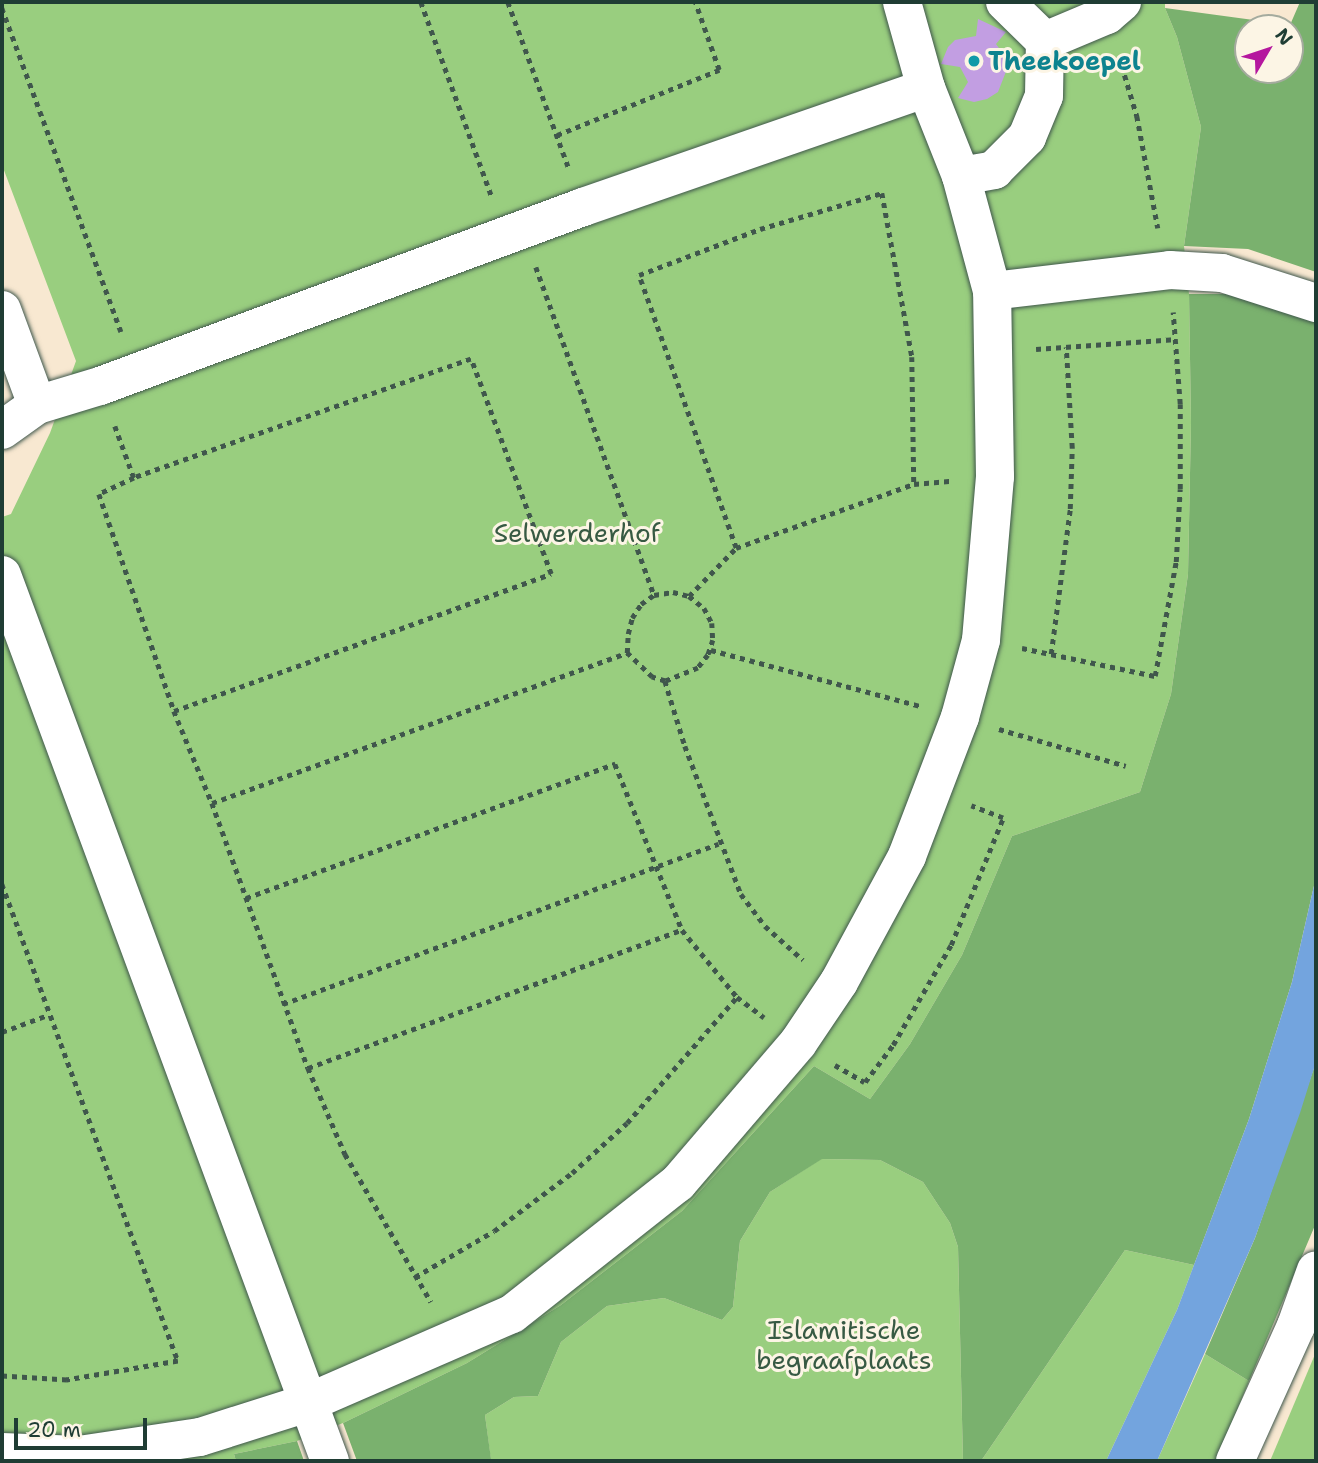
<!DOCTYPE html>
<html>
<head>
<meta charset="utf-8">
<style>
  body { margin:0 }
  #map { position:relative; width:1318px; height:1463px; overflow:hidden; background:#f8e8d1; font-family:"Shantell Sans",sans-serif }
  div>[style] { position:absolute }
  .green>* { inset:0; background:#99ce7f }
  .forest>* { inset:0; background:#7ab16e }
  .water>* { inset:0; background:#73a4de }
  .building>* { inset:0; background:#c29ee2 }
  .path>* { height:4.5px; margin-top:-2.25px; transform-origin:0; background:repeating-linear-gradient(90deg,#40574c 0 5px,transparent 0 10px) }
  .roads { filter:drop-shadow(0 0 2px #40574c) drop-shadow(0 0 2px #40574c) }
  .minor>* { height:38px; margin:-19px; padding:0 19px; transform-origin:19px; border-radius:19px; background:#fff }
  .dots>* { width:19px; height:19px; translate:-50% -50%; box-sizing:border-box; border:4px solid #fcf5e5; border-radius:50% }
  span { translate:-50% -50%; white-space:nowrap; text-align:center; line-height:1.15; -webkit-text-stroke:6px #fcf5e5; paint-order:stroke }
  .culture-label { font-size:26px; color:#0d838f; font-weight:700 }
  .left { translate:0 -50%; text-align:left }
  .park-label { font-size:26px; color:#375a43 }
  .frame { position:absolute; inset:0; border:4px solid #1f3d34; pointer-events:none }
  .north { position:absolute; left:1234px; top:14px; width:70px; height:70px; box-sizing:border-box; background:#fcf5e5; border:2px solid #a4ab9e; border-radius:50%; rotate:51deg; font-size:19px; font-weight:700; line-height:28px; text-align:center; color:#1f3d34 }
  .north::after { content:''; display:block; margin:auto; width:24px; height:32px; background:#b5179e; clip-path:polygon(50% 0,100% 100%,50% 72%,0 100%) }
  .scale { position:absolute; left:14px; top:1418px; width:133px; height:32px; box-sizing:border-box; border:4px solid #1f3d34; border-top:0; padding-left:9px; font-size:21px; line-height:24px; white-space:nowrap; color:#1f3d34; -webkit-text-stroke:5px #fcf5e5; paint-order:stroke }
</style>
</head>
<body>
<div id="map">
  <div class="green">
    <i style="clip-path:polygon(2px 2px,1165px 2px,1165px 8px,1177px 37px,1201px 127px,1184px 246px,1189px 294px,1191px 423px,1188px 574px,1171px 694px,1140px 792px,1012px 836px,962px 955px,910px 1044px,870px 1099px,814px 1066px,682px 1211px,561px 1305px,467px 1363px,343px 1423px,297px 1441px,234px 1454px,236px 1461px,2px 1461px,2px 517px,11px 514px,50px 433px,76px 361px,2px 165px)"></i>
    <i style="clip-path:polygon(821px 1159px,880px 1160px,923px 1182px,950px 1223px,958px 1247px,963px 1461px,491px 1461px,485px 1415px,514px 1397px,538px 1396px,561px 1342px,607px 1306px,664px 1298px,722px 1320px,733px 1307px,740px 1241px,770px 1192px)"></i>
    <i style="clip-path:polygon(1125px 1250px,1194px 1265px,1177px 1310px,1106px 1461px,981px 1461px)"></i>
    <i style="clip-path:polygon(1316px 1352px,1316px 1461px,1270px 1461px)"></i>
    <i style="clip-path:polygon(1205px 1354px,1249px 1381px,1216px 1461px,1157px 1461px)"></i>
  </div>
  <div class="forest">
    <i style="clip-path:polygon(evenodd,1300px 2px,1316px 2px,1316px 272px,1248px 249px,1184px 246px,1201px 127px,1177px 37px,1165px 8px,1290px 25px,1300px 2px,1248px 28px,1290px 28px,1290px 70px,1248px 70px,1248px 28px)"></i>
    <i style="clip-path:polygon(1189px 294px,1238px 294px,1316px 320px,1316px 877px,1292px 982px,1249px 1119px,1194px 1265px,1125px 1250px,981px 1461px,963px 1461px,958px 1247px,950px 1223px,923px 1182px,880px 1160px,822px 1159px,770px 1192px,740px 1241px,733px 1307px,722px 1320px,664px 1298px,607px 1306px,561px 1342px,538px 1396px,514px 1397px,485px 1415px,491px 1459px,357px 1461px,343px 1423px,467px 1363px,561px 1305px,682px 1211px,814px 1066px,870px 1099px,910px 1044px,962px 955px,1012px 836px,1140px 792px,1171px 694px,1188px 574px,1191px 423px)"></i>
    <i style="clip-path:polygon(1316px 1062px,1316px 1223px,1249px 1381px,1205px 1354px,1255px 1238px)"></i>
    <i style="clip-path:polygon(297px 1441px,304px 1461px,236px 1461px,234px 1454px)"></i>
  </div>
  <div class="water">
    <i style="clip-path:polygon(1316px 877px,1316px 1062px,1300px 1113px,1255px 1238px,1157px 1461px,1106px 1461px,1177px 1310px,1249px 1119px,1292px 982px)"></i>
  </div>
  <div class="building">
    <i style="clip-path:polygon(978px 19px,1006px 32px,996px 44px,1004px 55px,1007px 69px,998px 92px,987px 99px,974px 102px,958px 98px,968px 82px,960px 67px,941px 64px,948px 47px,955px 40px,976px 36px)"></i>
  </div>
  <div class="path">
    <i style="left:421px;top:2px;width:208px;rotate:70deg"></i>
    <i style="left:508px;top:2px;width:178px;rotate:69.9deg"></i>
    <i style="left:2px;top:8px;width:345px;rotate:69.8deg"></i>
    <i style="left:1119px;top:56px;width:63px;rotate:73.3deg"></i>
    <i style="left:1137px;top:116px;width:114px;rotate:79.4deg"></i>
    <i style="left:557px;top:135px;width:175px;rotate:-21.9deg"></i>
    <i style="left:719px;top:70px;width:72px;rotate:-109.4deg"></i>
    <i style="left:536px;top:267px;width:349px;rotate:70.2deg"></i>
    <i style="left:1036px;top:349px;width:138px;rotate:-4.1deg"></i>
    <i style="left:115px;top:426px;width:55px;rotate:69.9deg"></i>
    <i style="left:736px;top:548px;width:290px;rotate:-109.6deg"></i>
    <i style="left:639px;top:275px;width:129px;rotate:-20.8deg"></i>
    <i style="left:760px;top:229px;width:127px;rotate:-16.4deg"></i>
    <i style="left:882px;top:193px;width:167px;rotate:79.6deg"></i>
    <i style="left:912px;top:357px;width:127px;rotate:89.1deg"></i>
    <i style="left:673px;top:592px;width:16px;rotate:14deg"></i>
    <i style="left:689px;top:596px;width:19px;rotate:39deg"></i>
    <i style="left:704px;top:608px;width:17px;rotate:62deg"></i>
    <i style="left:712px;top:623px;width:17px;rotate:87deg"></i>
    <i style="left:713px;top:640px;width:16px;rotate:108deg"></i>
    <i style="left:708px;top:655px;width:16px;rotate:128deg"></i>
    <i style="left:698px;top:668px;width:35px;rotate:158deg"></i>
    <i style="left:665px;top:681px;width:14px;rotate:-163deg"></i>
    <i style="left:652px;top:677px;width:35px;rotate:-136deg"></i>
    <i style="left:627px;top:653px;width:19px;rotate:-87deg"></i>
    <i style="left:628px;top:634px;width:16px;rotate:-76deg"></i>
    <i style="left:632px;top:618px;width:17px;rotate:-57deg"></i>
    <i style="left:641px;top:604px;width:16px;rotate:-35deg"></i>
    <i style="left:654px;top:595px;width:19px;rotate:-9deg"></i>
    <i style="left:689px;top:596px;width:67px;rotate:-45.6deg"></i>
    <i style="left:736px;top:548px;width:189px;rotate:-19.8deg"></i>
    <i style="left:914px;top:484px;width:38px;rotate:-5deg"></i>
    <i style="left:1022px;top:648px;width:136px;rotate:11.9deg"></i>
    <i style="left:1155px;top:676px;width:116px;rotate:-79.6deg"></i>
    <i style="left:1176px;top:562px;width:73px;rotate:-86.9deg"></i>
    <i style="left:1180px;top:489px;width:85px;rotate:-90deg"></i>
    <i style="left:1180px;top:404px;width:92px;rotate:-94.4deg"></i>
    <i style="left:711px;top:650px;width:216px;rotate:15deg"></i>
    <i style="left:1051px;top:654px;width:146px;rotate:-82.5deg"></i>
    <i style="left:1070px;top:509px;width:61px;rotate:-88.1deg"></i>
    <i style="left:1072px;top:448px;width:101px;rotate:-93.4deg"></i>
    <i style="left:665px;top:681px;width:68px;rotate:72.9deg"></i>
    <i style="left:685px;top:746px;width:158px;rotate:69.3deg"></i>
    <i style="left:741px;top:894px;width:40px;rotate:53deg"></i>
    <i style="left:765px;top:926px;width:51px;rotate:41.8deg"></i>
    <i style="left:174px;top:711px;width:401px;rotate:-20deg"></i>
    <i style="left:551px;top:574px;width:229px;rotate:-110.4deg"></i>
    <i style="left:471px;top:359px;width:357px;rotate:160.6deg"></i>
    <i style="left:134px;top:478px;width:38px;rotate:155deg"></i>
    <i style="left:99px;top:494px;width:230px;rotate:70.9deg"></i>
    <i style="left:174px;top:711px;width:100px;rotate:67.6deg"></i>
    <i style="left:212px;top:803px;width:282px;rotate:70.1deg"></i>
    <i style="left:308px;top:1068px;width:94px;rotate:66.7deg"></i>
    <i style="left:345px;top:1154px;width:171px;rotate:59.8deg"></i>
    <i style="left:999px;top:729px;width:132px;rotate:16.2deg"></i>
    <i style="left:212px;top:803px;width:441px;rotate:-19.9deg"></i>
    <i style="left:2px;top:884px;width:508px;rotate:69.75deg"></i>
    <i style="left:178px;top:1361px;width:113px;rotate:170.3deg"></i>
    <i style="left:67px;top:1380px;width:65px;rotate:-176.5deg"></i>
    <i style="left:246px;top:898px;width:393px;rotate:-20deg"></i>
    <i style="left:615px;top:764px;width:179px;rotate:68deg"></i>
    <i style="left:682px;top:930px;width:87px;rotate:50.6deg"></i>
    <i style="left:737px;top:997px;width:34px;rotate:37deg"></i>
    <i style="left:283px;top:1004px;width:464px;rotate:-20.2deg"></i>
    <i style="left:2px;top:1032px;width:49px;rotate:-20.3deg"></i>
    <i style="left:835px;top:1065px;width:34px;rotate:30deg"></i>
    <i style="left:865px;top:1082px;width:46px;rotate:-52.9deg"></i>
    <i style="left:893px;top:1045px;width:116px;rotate:-59.9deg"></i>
    <i style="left:951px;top:945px;width:137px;rotate:-67.7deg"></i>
    <i style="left:1003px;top:818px;width:34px;rotate:-159deg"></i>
    <i style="left:308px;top:1068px;width:398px;rotate:-20.3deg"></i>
    <i style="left:415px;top:1277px;width:91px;rotate:-30.2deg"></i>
    <i style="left:494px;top:1231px;width:97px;rotate:-36.6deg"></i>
    <i style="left:572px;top:1173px;width:74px;rotate:-42.3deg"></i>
    <i style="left:627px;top:1123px;width:167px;rotate:-48.9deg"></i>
  </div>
  <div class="roads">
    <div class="minor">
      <i style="left:1005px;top:2px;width:56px;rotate:44.3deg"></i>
      <i style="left:1045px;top:41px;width:67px;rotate:-22.8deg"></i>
      <i style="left:1107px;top:15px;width:20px;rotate:-41deg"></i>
      <i style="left:961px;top:176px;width:34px;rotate:-10deg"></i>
      <i style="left:994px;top:170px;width:47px;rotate:-45deg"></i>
      <i style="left:1027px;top:137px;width:44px;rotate:-67.5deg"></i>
      <i style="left:1044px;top:96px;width:55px;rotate:-89deg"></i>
      <i style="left:992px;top:291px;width:179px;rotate:-6.7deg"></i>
      <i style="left:1170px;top:270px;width:52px;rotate:3.3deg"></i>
      <i style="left:1222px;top:273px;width:99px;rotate:17.7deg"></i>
      <i style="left:2px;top:310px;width:101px;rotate:69.8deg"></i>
      <i style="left:37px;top:405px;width:43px;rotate:144.5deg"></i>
      <i style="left:37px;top:405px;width:66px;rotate:-16.8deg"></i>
      <i style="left:100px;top:386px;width:515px;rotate:-20.33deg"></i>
      <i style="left:583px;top:207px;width:363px;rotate:-19.1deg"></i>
      <i style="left:2px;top:575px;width:945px;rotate:69.69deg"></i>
      <i style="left:2px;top:1452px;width:77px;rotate:2.2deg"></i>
      <i style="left:79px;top:1455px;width:122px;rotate:-8.5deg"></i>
      <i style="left:200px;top:1437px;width:112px;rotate:-17.6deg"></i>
      <i style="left:307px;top:1403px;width:223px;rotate:-23.5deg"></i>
      <i style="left:512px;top:1314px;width:211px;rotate:-38.3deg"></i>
      <i style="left:678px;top:1183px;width:184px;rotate:-49.4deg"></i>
      <i style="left:798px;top:1043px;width:73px;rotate:-56.1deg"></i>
      <i style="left:839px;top:982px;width:143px;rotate:-61.6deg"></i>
      <i style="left:907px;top:856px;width:149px;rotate:-69.1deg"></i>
      <i style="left:960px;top:717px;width:80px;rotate:-74.7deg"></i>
      <i style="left:981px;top:640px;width:164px;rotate:-85.1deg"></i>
      <i style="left:995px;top:477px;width:186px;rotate:-90.9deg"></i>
      <i style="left:992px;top:291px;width:119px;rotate:-105.1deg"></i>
      <i style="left:961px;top:176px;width:95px;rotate:-111.7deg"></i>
      <i style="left:926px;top:88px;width:89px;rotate:-105.6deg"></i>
      <i style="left:1235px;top:1461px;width:148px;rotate:-65.7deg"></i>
      <i style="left:1296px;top:1326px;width:59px;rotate:-70.3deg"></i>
    </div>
  </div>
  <div class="dots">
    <i style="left:974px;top:61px;background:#0f9aa8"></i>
  </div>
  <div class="culture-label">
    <span class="left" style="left:988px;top:61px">Theekoepel</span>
  </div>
  <div class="park-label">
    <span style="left:577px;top:533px">Selwerderhof</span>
    <span style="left:844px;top:1345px">Islamitische<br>begraafplaats</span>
  </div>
  <div class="frame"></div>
  <div class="north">N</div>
  <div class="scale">20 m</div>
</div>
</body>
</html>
